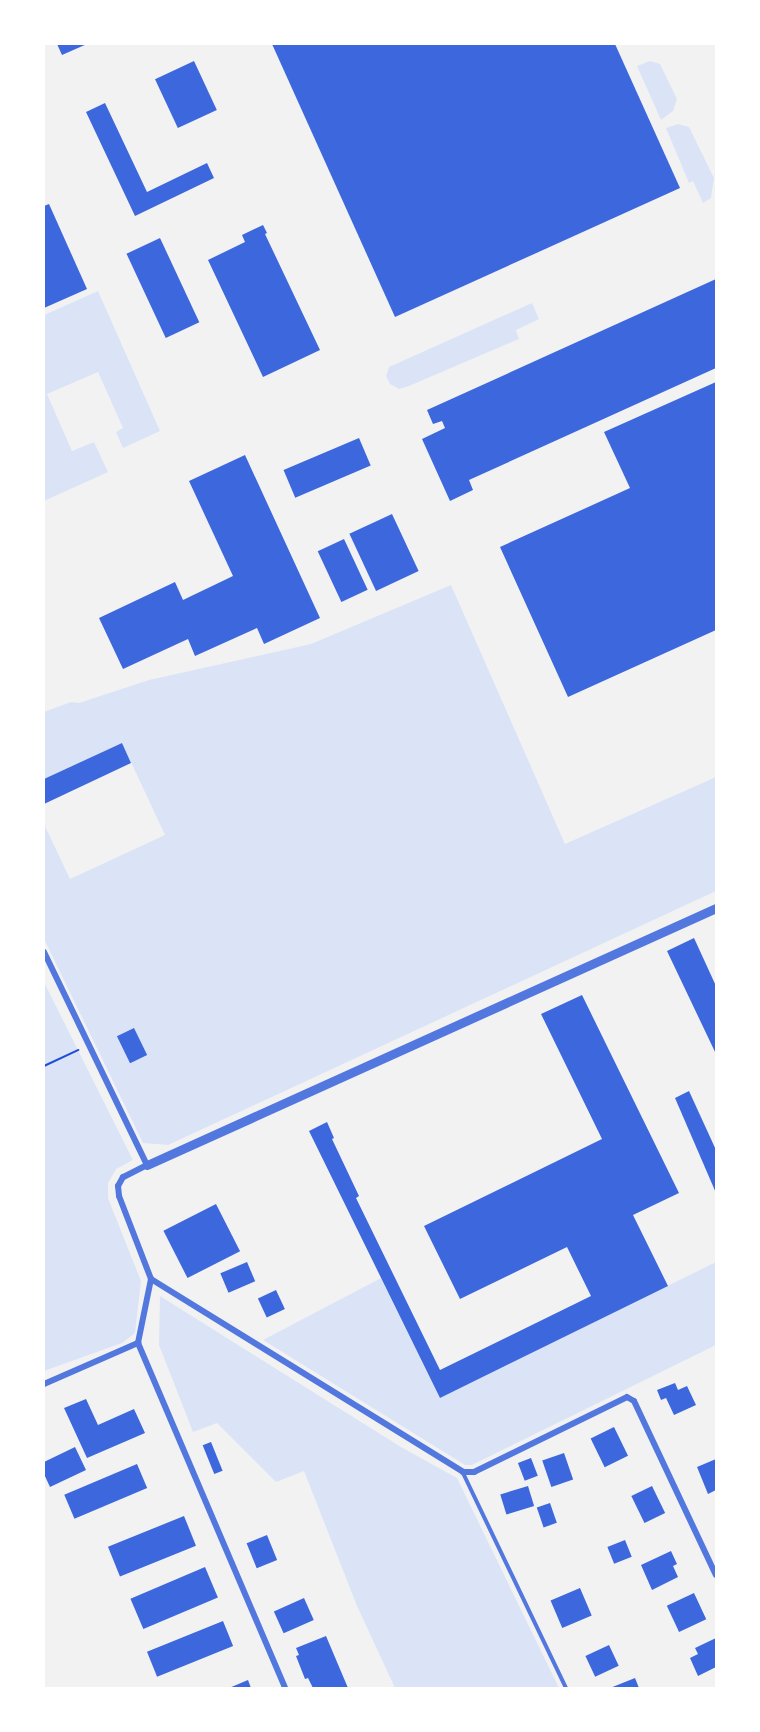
<!DOCTYPE html>
<html>
<head>
<meta charset="utf-8">
<style>
  body { margin:0 }
  #map { position:relative; width:760px; height:1732px; overflow:hidden; background:#f2f2f2; font-family:"Work Sans",sans-serif }
  div>[style] { position:absolute }
  .green>* { inset:0; background:#dbe4f7 }
  .building>* { inset:0; background:#3d67dc; transform-origin:0 0 }
  .path>* { height:2px; margin:-1px; padding:0 1px; transform-origin:1px; border-radius:1px; background:#1d4ed8 }
  .service>* { height:4px; margin:-2px; padding:0 2px; transform-origin:2px; border-radius:2px; background:#5277de }
  .minor>* { height:6px; margin:-3px; padding:0 3px; transform-origin:3px; border-radius:3px; background:#5277de }
  .tertiary>* { height:9px; margin:-4.5px; padding:0 4.5px; transform-origin:4.5px; border-radius:4.5px; background:#5277de }
  span { translate:-50% -50%; white-space:nowrap; text-align:center; line-height:1.15; -webkit-text-stroke:4.5px #fff; paint-order:stroke }
  .frame { position:absolute; inset:0; border:45px solid #fff; pointer-events:none }
</style>
</head>
<body>
<div id="map">
  <div class="green">
    <i style="clip-path:polygon(650px 61px,660px 64px,677px 99px,673px 111px,661px 120px,637px 66px)"></i>
    <i style="clip-path:polygon(678px 124px,689px 127px,714px 178px,711px 198px,703px 203px,693px 181px,689px 183px,666px 128px)"></i>
    <i style="clip-path:polygon(98px 291px,160px 431px,123px 448px,116px 432px,123px 428px,98px 372px,47px 394px,72px 451px,94px 442px,108px 472px,44px 501px,44px 315px)"></i>
    <i style="clip-path:polygon(532px 303px,539px 319px,516px 330px,519px 339px,409px 386px,399px 389px,390px 384px,386px 376px,389px 367px)"></i>
    <i style="clip-path:polygon(451px 585px,565px 844px,716px 777px,716px 891px,168px 1145px,143px 1143px,44px 939px,44px 824px,70px 879px,165px 835px,122px 743px,44px 779px,44px 712px,71px 702px,79px 703px,149px 680px,311px 644px)"></i>
    <i style="clip-path:polygon(44px 982px,133px 1160px,116px 1169px,108px 1183px,108px 1198px,141px 1281px,135px 1333px,122px 1343px,44px 1371px)"></i>
    <i style="clip-path:polygon(716px 1262px,716px 1345px,472px 1465px,465px 1465px,263px 1340px,381px 1278px,440px 1398px)"></i>
    <i style="clip-path:polygon(160px 1296px,401px 1447px,457px 1478px,559px 1688px,395px 1688px,357px 1606px,304px 1471px,276px 1482px,217px 1423px,193px 1432px,159px 1345px)"></i>
  </div>
  <div class="building">
    <i style="clip-path:polygon(57px 44px,87px 44px,62px 55px)"></i>
    <i style="clip-path:polygon(272px 44px,615px 44px,680px 188px,395px 317px)"></i>
    <i style="left:194px;top:61px;width:54px;height:43px;rotate:65deg"></i>
    <i style="clip-path:polygon(105px 103px,147px 192px,207px 163px,214px 178px,135px 216px,86px 112px)"></i>
    <i style="clip-path:polygon(49px 204px,87px 289px,44px 308px,44px 206px)"></i>
    <i style="clip-path:polygon(263px 225px,267px 233px,265px 234px,320px 350px,263px 377px,208px 260px,245px 242px,242px 235px)"></i>
    <i style="left:160px;top:238px;width:93px;height:37px;rotate:65deg"></i>
    <i style="clip-path:polygon(716px 279px,716px 368px,469px 480px,473px 490px,450px 501px,422px 439px,445px 428px,442px 421px,433px 424px,427px 410px)"></i>
    <i style="clip-path:polygon(716px 382px,716px 630px,568px 697px,500px 547px,630px 488px,604px 432px)"></i>
    <i style="left:359px;top:438px;width:30px;height:82px;rotate:67deg"></i>
    <i style="clip-path:polygon(245px 455px,320px 618px,264px 644px,257px 628px,195px 656px,188px 639px,123px 669px,99px 618px,175px 582px,183px 600px,233px 576px,189px 481px)"></i>
    <i style="left:392px;top:514px;width:63px;height:47px;rotate:65deg"></i>
    <i style="left:344px;top:539px;width:56px;height:29px;rotate:65deg"></i>
    <i style="clip-path:polygon(122px 743px,131px 763px,44px 804px,44px 779px)"></i>
    <i style="clip-path:polygon(694px 938px,716px 986px,716px 1054px,667px 951px)"></i>
    <i style="clip-path:polygon(582px 995px,679px 1193px,633px 1215px,668px 1286px,440px 1398px,309px 1131px,327px 1122px,334px 1138px,332px 1139px,359px 1196px,356px 1198px,440px 1370px,591px 1296px,567px 1247px,460px 1299px,424px 1226px,602px 1139px,541px 1014px)"></i>
    <i style="left:134px;top:1028px;width:30px;height:19px;rotate:64deg"></i>
    <i style="clip-path:polygon(689px 1091px,716px 1150px,716px 1193px,675px 1098px)"></i>
    <i style="left:216px;top:1204px;width:53px;height:59px;rotate:63deg"></i>
    <i style="left:247px;top:1262px;width:21px;height:29px;rotate:67deg"></i>
    <i style="left:276px;top:1290px;width:21px;height:20px;rotate:65deg"></i>
    <i style="clip-path:polygon(675px 1383px,678px 1390px,687px 1386px,696px 1405px,674px 1415px,666px 1398px,661px 1400px,657px 1390px)"></i>
    <i style="clip-path:polygon(86px 1399px,98px 1425px,134px 1409px,145px 1433px,87px 1458px,64px 1408px)"></i>
    <i style="left:614px;top:1427px;width:32px;height:26px;rotate:64deg"></i>
    <i style="left:211px;top:1442px;width:31px;height:9px;rotate:68deg"></i>
    <i style="clip-path:polygon(75px 1447px,86px 1470px,50px 1487px,44px 1474px,44px 1462px)"></i>
    <i style="left:564px;top:1453px;width:28px;height:23px;rotate:71deg"></i>
    <i style="left:531px;top:1458px;width:19px;height:14px;rotate:69deg"></i>
    <i style="clip-path:polygon(716px 1459px,716px 1490px,708px 1494px,697px 1467px)"></i>
    <i style="left:137px;top:1464px;width:26px;height:79px;rotate:67deg"></i>
    <i style="left:528px;top:1486px;width:21px;height:29px;rotate:73deg"></i>
    <i style="left:652px;top:1486px;width:30px;height:23px;rotate:64deg"></i>
    <i style="left:550px;top:1503px;width:21px;height:14px;rotate:71deg"></i>
    <i style="left:184px;top:1516px;width:32px;height:82px;rotate:68deg"></i>
    <i style="left:267px;top:1535px;width:27px;height:22px;rotate:68deg"></i>
    <i style="left:625px;top:1540px;width:18px;height:19px;rotate:68deg"></i>
    <i style="clip-path:polygon(671px 1551px,677px 1564px,673px 1566px,678px 1577px,652px 1590px,641px 1565px)"></i>
    <i style="left:205px;top:1567px;width:33px;height:81px;rotate:67deg"></i>
    <i style="left:580px;top:1588px;width:30px;height:32px;rotate:67deg"></i>
    <i style="left:694px;top:1593px;width:29px;height:30px;rotate:65deg"></i>
    <i style="left:304px;top:1598px;width:24px;height:33px;rotate:66deg"></i>
    <i style="left:223px;top:1621px;width:27px;height:82px;rotate:68deg"></i>
    <i style="clip-path:polygon(326px 1636px,348px 1688px,313px 1688px,308px 1678px,305px 1679px,296px 1656px,299px 1655px,296px 1648px)"></i>
    <i style="clip-path:polygon(716px 1638px,716px 1667px,698px 1676px,690px 1658px,698px 1654px,695px 1648px)"></i>
    <i style="left:609px;top:1645px;width:23px;height:26px;rotate:65deg"></i>
    <i style="clip-path:polygon(635px 1678px,639px 1688px,610px 1688px)"></i>
    <i style="clip-path:polygon(248px 1680px,251px 1688px,229px 1688px)"></i>
  </div>
  <div class="path">
    <i style="left:44px;top:1066px;width:38px;rotate:-25deg"></i>
  </div>
  <div class="service">
    <i style="left:463px;top:1473px;width:238px;rotate:64.4deg"></i>
  </div>
  <div class="minor">
    <i style="left:44px;top:952px;width:237px;rotate:64.2deg"></i>
    <i style="left:147px;top:1165px;width:27px;rotate:153deg"></i>
    <i style="left:123px;top:1177px;width:10px;rotate:119deg"></i>
    <i style="left:118px;top:1186px;width:10px;rotate:84deg"></i>
    <i style="left:119px;top:1196px;width:89px;rotate:68.9deg"></i>
    <i style="left:151px;top:1279px;width:65px;rotate:101.5deg"></i>
    <i style="left:151px;top:1279px;width:367px;rotate:31.7deg"></i>
    <i style="left:463px;top:1472px;width:11px"></i>
    <i style="left:474px;top:1472px;width:170px;rotate:-26.1deg"></i>
    <i style="left:627px;top:1397px;width:8px;rotate:30deg"></i>
    <i style="left:634px;top:1401px;width:192px;rotate:64.8deg"></i>
    <i style="left:138px;top:1343px;width:375px;rotate:66.9deg"></i>
    <i style="left:44px;top:1384px;width:103px;rotate:-23.6deg"></i>
  </div>
  <div class="tertiary">
    <i style="left:147px;top:1165px;width:624px;rotate:-24.31deg"></i>
  </div>
  <div class="frame"></div>
</div>
</body>
</html>
